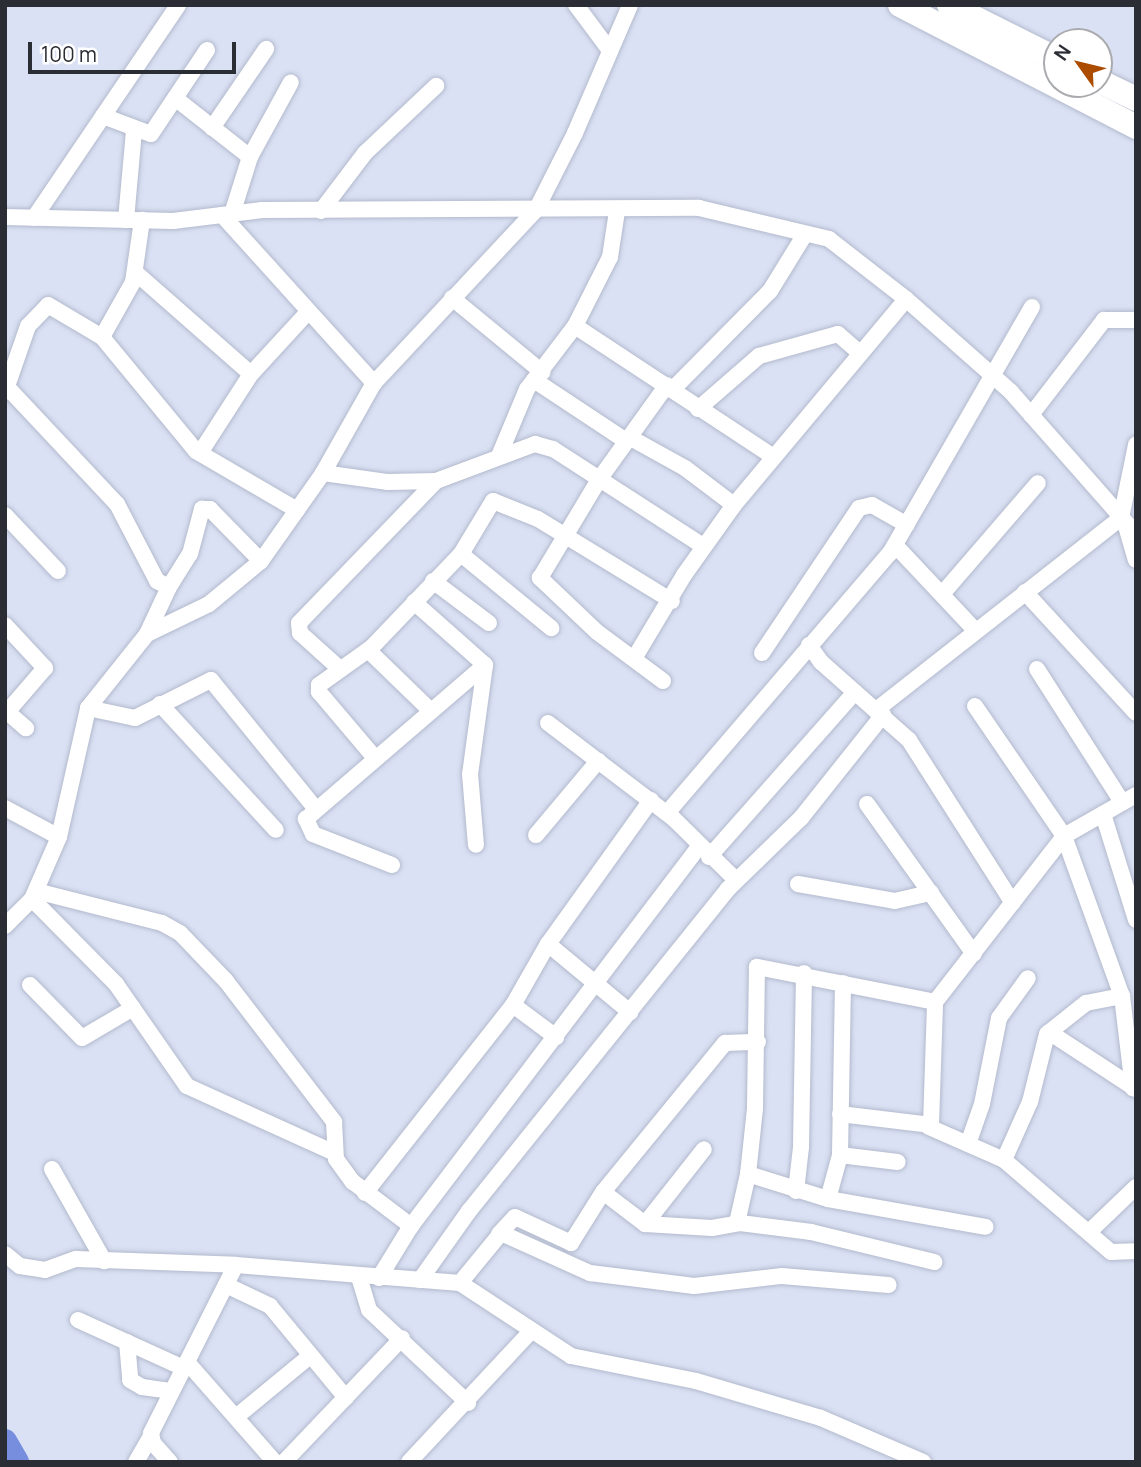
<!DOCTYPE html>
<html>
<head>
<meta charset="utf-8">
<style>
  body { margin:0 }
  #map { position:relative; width:1141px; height:1467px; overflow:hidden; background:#dae1f4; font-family:Manrope,sans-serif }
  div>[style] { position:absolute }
  .river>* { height:24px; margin:-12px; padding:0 12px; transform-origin:12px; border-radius:12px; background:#778ddd }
  .roads { filter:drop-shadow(0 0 2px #b3bacd) drop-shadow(0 0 2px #b3bacd) }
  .minor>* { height:16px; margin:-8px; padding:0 8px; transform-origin:8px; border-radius:8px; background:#fff }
  .primary>* { height:24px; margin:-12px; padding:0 12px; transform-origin:12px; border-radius:12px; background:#fff }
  span { translate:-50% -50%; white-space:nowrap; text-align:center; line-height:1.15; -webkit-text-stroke:6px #fff; paint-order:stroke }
  .frame { position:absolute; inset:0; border:7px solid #2b2d35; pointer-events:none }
  .north { position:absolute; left:1043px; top:28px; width:70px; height:70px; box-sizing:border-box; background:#fff; border:2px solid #aaabae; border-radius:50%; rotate:304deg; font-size:19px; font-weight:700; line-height:28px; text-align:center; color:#2b2d35 }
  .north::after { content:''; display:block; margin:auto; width:24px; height:32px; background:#ab4c00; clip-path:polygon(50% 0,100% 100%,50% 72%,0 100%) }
  .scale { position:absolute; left:28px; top:42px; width:208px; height:32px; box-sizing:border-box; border:4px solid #2b2d35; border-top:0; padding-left:9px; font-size:21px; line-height:24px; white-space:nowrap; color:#2b2d35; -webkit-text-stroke:5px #fff; paint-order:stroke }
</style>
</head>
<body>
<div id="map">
  <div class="river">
    <i style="left:5px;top:1441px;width:24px;rotate:60deg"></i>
  </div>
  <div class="roads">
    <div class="minor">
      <i style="left:576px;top:5px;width:54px;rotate:53.3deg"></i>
      <i style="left:175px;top:98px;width:95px;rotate:38.2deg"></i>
      <i style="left:103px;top:116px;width:51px;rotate:20.6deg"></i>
      <i style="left:151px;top:134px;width:101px;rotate:-56.3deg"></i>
      <i style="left:212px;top:128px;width:96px;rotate:-55.6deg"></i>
      <i style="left:321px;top:211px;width:73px;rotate:-52.8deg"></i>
      <i style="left:365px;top:153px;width:98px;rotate:-43.3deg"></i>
      <i style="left:232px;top:214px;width:60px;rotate:-72.5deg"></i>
      <i style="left:250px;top:157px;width:85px;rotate:-61.3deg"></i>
      <i style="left:222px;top:215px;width:227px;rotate:47.9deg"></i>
      <i style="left:5px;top:217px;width:168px;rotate:1.4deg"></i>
      <i style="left:173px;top:221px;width:90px;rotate:-7deg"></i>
      <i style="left:262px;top:210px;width:437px;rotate:-0.3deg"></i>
      <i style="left:699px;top:208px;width:134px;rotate:13.4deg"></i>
      <i style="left:829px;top:239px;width:98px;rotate:37.9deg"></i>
      <i style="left:906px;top:299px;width:140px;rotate:41.5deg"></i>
      <i style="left:1011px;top:392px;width:189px;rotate:48.6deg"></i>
      <i style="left:34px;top:218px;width:257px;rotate:-55.9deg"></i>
      <i style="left:126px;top:220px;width:90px;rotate:-84.9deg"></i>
      <i style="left:136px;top:273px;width:153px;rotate:41.3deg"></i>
      <i style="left:452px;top:298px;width:117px;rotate:39.4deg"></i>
      <i style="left:575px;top:326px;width:236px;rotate:33.4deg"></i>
      <i style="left:102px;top:337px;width:63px;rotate:-60.6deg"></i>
      <i style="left:133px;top:282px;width:63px;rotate:-81.7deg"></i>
      <i style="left:534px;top:380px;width:110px;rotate:33.5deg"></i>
      <i style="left:8px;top:388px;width:159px;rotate:46.8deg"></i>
      <i style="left:117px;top:504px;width:87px;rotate:62.5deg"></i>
      <i style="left:157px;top:581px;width:13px;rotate:27deg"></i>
      <i style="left:169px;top:587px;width:52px;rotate:115.1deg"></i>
      <i style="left:672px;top:390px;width:139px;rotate:-45.3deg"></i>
      <i style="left:770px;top:291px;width:67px;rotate:-58.4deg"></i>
      <i style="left:5px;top:392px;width:70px;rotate:-70.8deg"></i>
      <i style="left:28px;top:326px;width:29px;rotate:-46deg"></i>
      <i style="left:48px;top:305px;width:63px;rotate:30.7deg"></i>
      <i style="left:102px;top:337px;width:148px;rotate:50.5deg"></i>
      <i style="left:196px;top:451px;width:117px;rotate:30.3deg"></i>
      <i style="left:698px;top:409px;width:81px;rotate:-41deg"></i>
      <i style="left:759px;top:356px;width:82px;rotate:-15.6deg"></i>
      <i style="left:838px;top:334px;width:29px;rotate:41deg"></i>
      <i style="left:1031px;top:415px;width:120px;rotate:-52.5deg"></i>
      <i style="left:1104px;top:320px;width:32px"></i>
      <i style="left:629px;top:437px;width:64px;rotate:29deg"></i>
      <i style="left:685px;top:468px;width:61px;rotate:37.1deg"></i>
      <i style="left:200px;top:453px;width:94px;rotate:-57.2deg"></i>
      <i style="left:251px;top:374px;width:83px;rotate:-47.4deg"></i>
      <i style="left:499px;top:456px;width:73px;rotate:-67.3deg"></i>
      <i style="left:527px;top:389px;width:79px;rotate:-52.7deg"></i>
      <i style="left:575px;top:326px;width:77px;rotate:-63.1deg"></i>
      <i style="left:610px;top:257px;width:47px;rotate:-81.3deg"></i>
      <i style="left:323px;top:473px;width:66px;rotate:7.9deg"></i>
      <i style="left:388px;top:482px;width:48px;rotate:-1.2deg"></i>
      <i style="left:436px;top:481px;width:106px;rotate:-20.5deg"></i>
      <i style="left:535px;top:444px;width:19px;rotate:16deg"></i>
      <i style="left:553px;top:449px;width:179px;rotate:32.9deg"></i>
      <i style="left:5px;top:515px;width:77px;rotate:46.6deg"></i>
      <i style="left:1126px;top:526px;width:35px;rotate:74deg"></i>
      <i style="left:895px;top:545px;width:115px;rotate:46.8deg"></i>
      <i style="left:461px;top:554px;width:117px;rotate:39.4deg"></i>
      <i style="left:433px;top:581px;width:70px;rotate:36.9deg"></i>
      <i style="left:169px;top:587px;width:39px;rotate:-58deg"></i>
      <i style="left:190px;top:554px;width:47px;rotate:-75.1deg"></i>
      <i style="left:202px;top:509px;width:8px"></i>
      <i style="left:210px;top:509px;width:73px;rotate:45.6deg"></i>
      <i style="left:1025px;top:592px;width:164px;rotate:47.5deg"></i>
      <i style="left:943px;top:593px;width:145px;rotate:-49.2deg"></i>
      <i style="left:414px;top:602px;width:95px;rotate:41.6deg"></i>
      <i style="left:485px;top:665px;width:110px;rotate:97.8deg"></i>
      <i style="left:470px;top:774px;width:71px;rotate:85.2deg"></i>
      <i style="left:5px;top:625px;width:59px;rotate:47.1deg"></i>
      <i style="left:45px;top:668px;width:58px;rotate:130.8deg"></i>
      <i style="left:809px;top:645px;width:21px;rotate:55deg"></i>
      <i style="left:821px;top:662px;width:118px;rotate:41.6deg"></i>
      <i style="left:909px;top:740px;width:193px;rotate:57.5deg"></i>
      <i style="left:368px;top:650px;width:88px;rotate:44.1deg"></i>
      <i style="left:762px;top:653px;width:174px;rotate:-56.2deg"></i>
      <i style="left:859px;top:508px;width:13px;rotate:-13deg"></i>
      <i style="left:872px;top:505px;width:40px;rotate:29.7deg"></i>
      <i style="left:635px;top:657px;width:96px;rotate:-59.1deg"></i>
      <i style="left:684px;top:575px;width:86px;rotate:-54.5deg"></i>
      <i style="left:734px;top:505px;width:268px;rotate:-50.1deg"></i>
      <i style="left:340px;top:669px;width:54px;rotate:-138deg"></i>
      <i style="left:300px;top:633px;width:10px;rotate:-96deg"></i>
      <i style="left:299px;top:623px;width:197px;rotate:-46deg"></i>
      <i style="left:1037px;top:669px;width:158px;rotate:57.4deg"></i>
      <i style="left:663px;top:681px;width:82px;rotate:-143.4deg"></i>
      <i style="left:597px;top:632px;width:79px;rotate:-136.5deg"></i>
      <i style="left:540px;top:578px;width:113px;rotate:-59.1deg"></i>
      <i style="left:598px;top:481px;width:118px;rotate:-54.3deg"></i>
      <i style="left:160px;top:704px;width:171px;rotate:47.4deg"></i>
      <i style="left:975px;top:706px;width:158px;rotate:55.6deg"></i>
      <i style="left:1064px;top:836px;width:170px;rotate:70.1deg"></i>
      <i style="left:1122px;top:996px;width:93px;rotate:83.2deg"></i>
      <i style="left:88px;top:708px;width:48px;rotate:12deg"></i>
      <i style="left:135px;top:718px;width:85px;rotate:-26.6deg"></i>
      <i style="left:211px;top:680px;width:165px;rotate:50.9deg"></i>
      <i style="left:5px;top:710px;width:28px;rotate:41deg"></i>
      <i style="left:876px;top:710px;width:311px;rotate:-38.1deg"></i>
      <i style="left:1121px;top:518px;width:75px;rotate:-78.4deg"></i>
      <i style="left:548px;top:723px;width:158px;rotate:37.3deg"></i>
      <i style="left:674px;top:819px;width:87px;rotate:44.5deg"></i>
      <i style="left:375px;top:758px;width:87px;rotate:-130.3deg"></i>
      <i style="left:319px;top:692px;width:7px;rotate:-90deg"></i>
      <i style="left:319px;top:685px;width:65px;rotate:-35.6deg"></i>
      <i style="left:372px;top:647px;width:129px;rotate:-46.3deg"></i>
      <i style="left:461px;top:554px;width:62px;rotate:-58.9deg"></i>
      <i style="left:493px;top:501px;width:48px;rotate:21.8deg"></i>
      <i style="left:538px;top:519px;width:157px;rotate:31.5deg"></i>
      <i style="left:867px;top:804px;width:184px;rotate:54.5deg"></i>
      <i style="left:5px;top:808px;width:61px;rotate:28.2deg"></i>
      <i style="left:667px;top:813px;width:343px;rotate:-49.4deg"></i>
      <i style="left:890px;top:553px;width:284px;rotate:-60deg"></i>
      <i style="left:1103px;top:814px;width:111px;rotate:72.7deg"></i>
      <i style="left:536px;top:835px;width:97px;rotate:-50deg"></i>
      <i style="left:709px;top:857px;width:220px;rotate:-48.5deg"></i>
      <i style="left:392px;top:865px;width:85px;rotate:-158.6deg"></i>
      <i style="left:313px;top:834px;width:17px;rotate:-115deg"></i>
      <i style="left:306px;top:819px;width:236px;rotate:-40.7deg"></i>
      <i style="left:798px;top:884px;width:98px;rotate:9.9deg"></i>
      <i style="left:895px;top:901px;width:37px;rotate:-13deg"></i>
      <i style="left:36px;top:891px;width:130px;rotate:14.3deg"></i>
      <i style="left:162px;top:923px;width:21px;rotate:29deg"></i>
      <i style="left:180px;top:933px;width:66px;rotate:46.2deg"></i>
      <i style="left:226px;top:981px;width:178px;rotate:52.5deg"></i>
      <i style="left:334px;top:1122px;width:37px;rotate:87deg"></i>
      <i style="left:336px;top:1159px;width:29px;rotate:54deg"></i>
      <i style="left:353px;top:1182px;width:73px;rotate:37.2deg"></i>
      <i style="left:32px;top:899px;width:120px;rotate:45.3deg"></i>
      <i style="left:116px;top:984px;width:124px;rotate:55.2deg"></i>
      <i style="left:187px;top:1086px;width:162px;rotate:24.4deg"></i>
      <i style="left:5px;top:926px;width:38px;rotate:-45deg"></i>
      <i style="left:32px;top:899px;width:68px;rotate:-66.5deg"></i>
      <i style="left:59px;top:837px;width:132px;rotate:-77.3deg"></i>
      <i style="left:88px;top:708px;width:95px;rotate:-51.4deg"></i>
      <i style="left:147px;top:634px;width:69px;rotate:-25.8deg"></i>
      <i style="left:209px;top:604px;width:67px;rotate:-39.6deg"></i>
      <i style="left:261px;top:561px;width:108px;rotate:-54.8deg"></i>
      <i style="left:323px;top:473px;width:103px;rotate:-60.5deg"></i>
      <i style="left:374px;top:383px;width:237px;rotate:-46.9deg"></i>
      <i style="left:536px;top:210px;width:86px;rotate:-63.1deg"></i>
      <i style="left:575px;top:133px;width:139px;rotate:-66.7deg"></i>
      <i style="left:548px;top:944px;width:107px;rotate:39.7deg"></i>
      <i style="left:30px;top:985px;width:74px;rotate:45.5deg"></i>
      <i style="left:82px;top:1038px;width:59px;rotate:-30.5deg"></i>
      <i style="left:513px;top:1005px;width:54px;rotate:36.7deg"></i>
      <i style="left:1049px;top:1032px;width:104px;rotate:33.2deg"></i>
      <i style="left:840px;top:1114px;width:92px;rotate:6.9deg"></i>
      <i style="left:931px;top:1125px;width:123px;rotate:-88.1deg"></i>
      <i style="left:929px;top:1127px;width:82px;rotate:23.7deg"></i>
      <i style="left:1004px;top:1160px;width:141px;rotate:40.7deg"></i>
      <i style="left:1111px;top:1252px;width:25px;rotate:-2deg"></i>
      <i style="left:968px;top:1144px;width:42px;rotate:-70.7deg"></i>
      <i style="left:982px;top:1104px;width:88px;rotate:-78.8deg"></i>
      <i style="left:999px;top:1018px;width:49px;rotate:-54.1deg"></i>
      <i style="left:840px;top:1155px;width:58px;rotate:6.9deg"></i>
      <i style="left:1004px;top:1160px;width:64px;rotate:-65.9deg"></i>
      <i style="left:1030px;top:1102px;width:70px;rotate:-76deg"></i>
      <i style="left:1047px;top:1034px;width:50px;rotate:-38.5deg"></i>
      <i style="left:1086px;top:1003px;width:37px;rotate:-11deg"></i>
      <i style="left:52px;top:1169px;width:106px;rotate:60.5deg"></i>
      <i style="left:748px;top:1174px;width:84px;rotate:17.4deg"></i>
      <i style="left:828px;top:1199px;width:160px;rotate:10deg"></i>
      <i style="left:796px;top:1191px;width:44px;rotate:-83.5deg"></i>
      <i style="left:801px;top:1147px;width:174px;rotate:-89deg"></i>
      <i style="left:603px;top:1192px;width:53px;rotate:37.3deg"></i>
      <i style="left:645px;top:1224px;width:67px;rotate:3.4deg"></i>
      <i style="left:712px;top:1228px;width:28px;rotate:-10deg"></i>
      <i style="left:740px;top:1223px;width:72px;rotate:7.2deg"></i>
      <i style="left:811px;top:1232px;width:127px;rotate:13.7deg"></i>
      <i style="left:365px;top:1193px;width:239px;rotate:-51.8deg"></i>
      <i style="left:513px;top:1005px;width:70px;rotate:-60.2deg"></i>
      <i style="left:548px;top:944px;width:177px;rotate:-54.4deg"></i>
      <i style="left:828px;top:1199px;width:46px;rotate:-74.7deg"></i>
      <i style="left:840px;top:1155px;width:172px;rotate:-89deg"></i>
      <i style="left:737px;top:1223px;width:50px;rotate:-77.3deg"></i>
      <i style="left:748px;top:1174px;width:66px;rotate:-83.9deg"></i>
      <i style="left:755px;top:1108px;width:141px;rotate:-89.2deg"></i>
      <i style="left:757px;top:967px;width:181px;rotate:11.1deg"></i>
      <i style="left:935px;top:1002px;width:210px;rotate:-52.1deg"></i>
      <i style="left:1064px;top:836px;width:83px;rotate:-29.7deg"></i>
      <i style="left:645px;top:1224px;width:95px;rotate:-51.8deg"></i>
      <i style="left:1089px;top:1232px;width:65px;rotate:-43.8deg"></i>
      <i style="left:499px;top:1234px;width:23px;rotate:-47deg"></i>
      <i style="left:515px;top:1217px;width:62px;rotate:24.9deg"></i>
      <i style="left:571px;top:1243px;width:60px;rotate:-57.9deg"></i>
      <i style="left:603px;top:1192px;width:193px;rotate:-50.7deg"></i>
      <i style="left:725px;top:1043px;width:33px;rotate:-2deg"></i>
      <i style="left:5px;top:1254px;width:19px;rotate:39deg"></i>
      <i style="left:20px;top:1266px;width:25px;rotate:9deg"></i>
      <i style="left:45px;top:1270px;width:33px;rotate:-20deg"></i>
      <i style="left:76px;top:1259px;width:160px;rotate:2.1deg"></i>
      <i style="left:236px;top:1265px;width:225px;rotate:4.6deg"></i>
      <i style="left:460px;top:1283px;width:133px;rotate:33.3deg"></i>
      <i style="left:571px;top:1356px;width:127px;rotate:11.3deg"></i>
      <i style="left:696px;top:1381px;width:130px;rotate:16.5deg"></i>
      <i style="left:821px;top:1418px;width:111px;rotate:23.3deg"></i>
      <i style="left:359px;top:1277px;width:34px;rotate:73deg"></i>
      <i style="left:369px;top:1310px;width:136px;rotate:43.2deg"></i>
      <i style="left:379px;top:1278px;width:61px;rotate:-58.4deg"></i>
      <i style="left:411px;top:1226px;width:476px;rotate:-52.8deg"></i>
      <i style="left:420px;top:1280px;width:85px;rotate:-54.6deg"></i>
      <i style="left:469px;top:1211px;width:413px;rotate:-51.2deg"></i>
      <i style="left:728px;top:889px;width:102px;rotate:-44.2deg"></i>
      <i style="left:801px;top:818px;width:132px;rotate:-51.5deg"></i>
      <i style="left:460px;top:1283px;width:65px;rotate:-50.6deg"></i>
      <i style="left:501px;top:1233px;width:98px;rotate:24.2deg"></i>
      <i style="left:590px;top:1273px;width:105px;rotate:7.1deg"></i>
      <i style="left:694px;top:1286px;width:89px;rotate:-6.5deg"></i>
      <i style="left:782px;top:1276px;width:107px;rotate:4.8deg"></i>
      <i style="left:226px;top:1285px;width:49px;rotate:25.5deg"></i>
      <i style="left:270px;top:1306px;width:119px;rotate:50.4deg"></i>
      <i style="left:78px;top:1320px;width:116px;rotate:24.4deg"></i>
      <i style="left:127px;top:1342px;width:38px;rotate:85deg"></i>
      <i style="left:130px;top:1380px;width:14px;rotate:30deg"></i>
      <i style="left:142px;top:1387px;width:30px;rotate:8deg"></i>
      <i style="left:187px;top:1362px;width:133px;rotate:48.7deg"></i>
      <i style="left:236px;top:1417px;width:96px;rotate:-39.5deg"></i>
      <i style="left:136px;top:1462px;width:30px;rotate:-60deg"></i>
      <i style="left:170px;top:1462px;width:25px;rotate:-132deg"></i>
      <i style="left:153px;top:1443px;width:10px;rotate:-101deg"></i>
      <i style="left:151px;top:1433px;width:188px;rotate:-63.2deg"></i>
      <i style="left:284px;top:1462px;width:171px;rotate:-46.4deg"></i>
      <i style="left:409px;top:1462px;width:180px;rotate:-47deg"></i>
    </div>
    <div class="primary">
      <i style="left:900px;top:5px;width:266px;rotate:27.3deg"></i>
      <i style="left:949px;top:5px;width:121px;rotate:26.6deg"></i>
      <i style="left:1099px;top:81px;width:41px;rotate:25.9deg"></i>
    </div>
  </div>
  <div class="frame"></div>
  <div class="north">N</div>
  <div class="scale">100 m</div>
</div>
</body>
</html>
